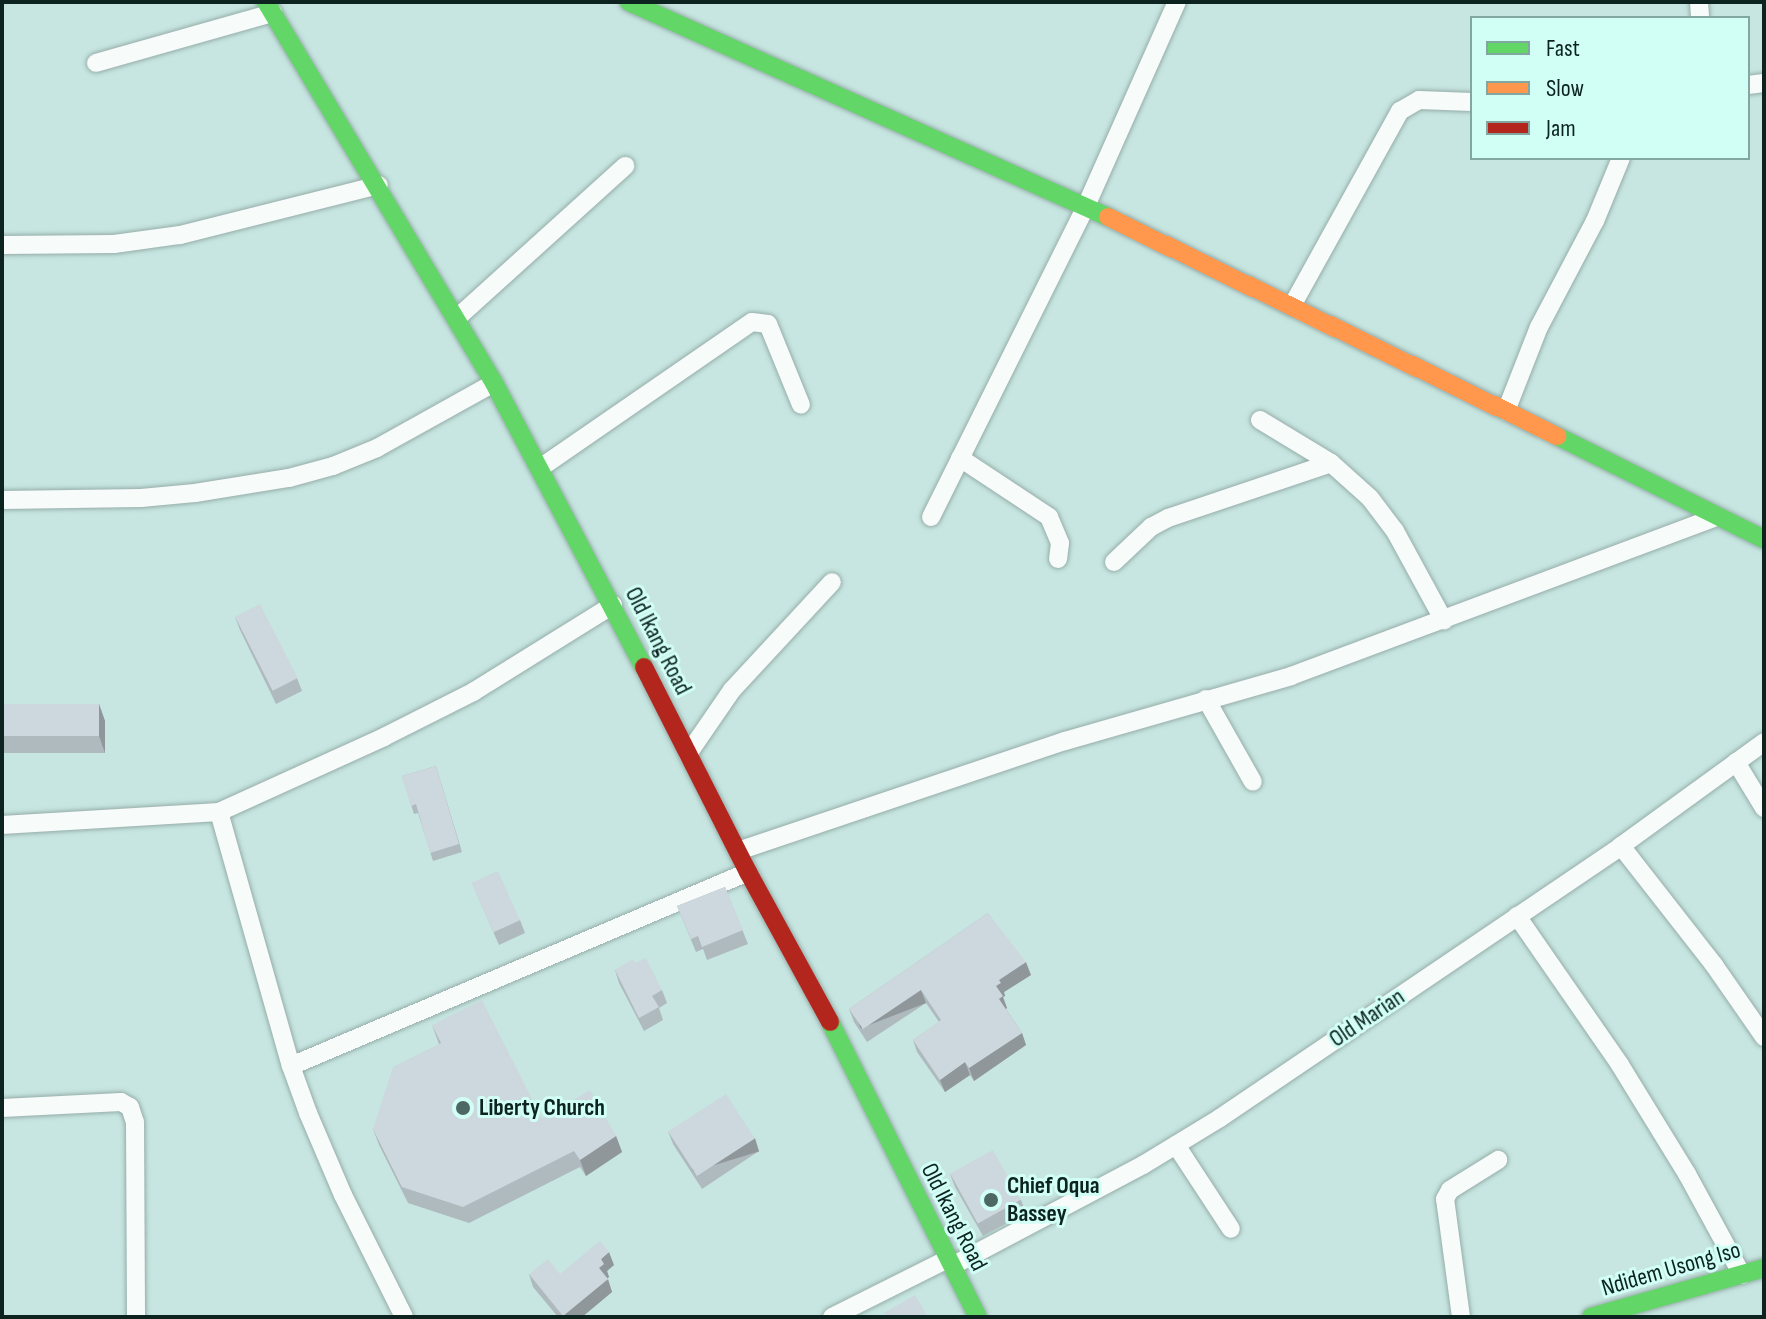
<!DOCTYPE html>
<html>
<head>
<meta charset="utf-8">
<style>
  body { margin:0 }
  #map { position:relative; width:1766px; height:1319px; overflow:hidden; background:#c7e6e1; font-family:"Sofia Sans Condensed",sans-serif }
  div>[style] { position:absolute }
  .roads { filter:drop-shadow(0 0 2px #96ada9) drop-shadow(0 0 2px #96ada9) }
  .street>* { height:18px; margin:-9px; padding:0 9px; transform-origin:9px; border-radius:9px; background:#f7fbfa }
  .fast>* { height:18px; margin:-9px; padding:0 9px; transform-origin:9px; border-radius:9px; background:#63d668 }
  .slow>* { height:18px; margin:-9px; padding:0 9px; transform-origin:9px; border-radius:9px; background:#ff974d }
  .jam>* { height:18px; margin:-9px; padding:0 9px; transform-origin:9px; border-radius:9px; background:#b3261e }
  .wall>* { inset:0; background:#afbabe }
  .shaded-wall>* { inset:0; background:#8f979b; transform-origin:0 0 }
  .building>* { inset:0; background:#ccd8dd; transform-origin:0 0 }
  .dots>* { width:22px; height:22px; translate:-50% -50%; box-sizing:border-box; border:4px solid #d1fef5; border-radius:50% }
  span { translate:-50% -50%; white-space:nowrap; text-align:center; line-height:1.15; -webkit-text-stroke:6px #d1fef5; paint-order:stroke }
  .street-label { font-size:24px; color:#0c2320 }
  .poi-label { font-size:24px; color:#0c2320; font-weight:700 }
  .left { translate:0 -50%; text-align:left }
  .frame { position:absolute; inset:0; border:4px solid #0c2320; pointer-events:none }
  .legend { position:absolute; left:1470px; top:16px; width:280px; height:144px; box-sizing:border-box; background:#d1fef5; border:2px solid #82a6a0; margin:0; padding:10px 14px; list-style:none; font-size:24px; color:#0c2320 }
  .legend li { display:flex; align-items:center; gap:16px; height:40px }
  .legend b { width:40px; border:2px solid #82a6a0 }
</style>
</head>
<body>
<div id="map">
  <div class="roads">
    <div class="street">
      <i style="left:1699px;top:2px;width:16px;rotate:86deg"></i>
      <i style="left:96px;top:63px;width:184px;rotate:-15.8deg"></i>
      <i style="left:1748px;top:85px;width:16px;rotate:-7deg"></i>
      <i style="left:2px;top:245px;width:112px;rotate:-0.5deg"></i>
      <i style="left:114px;top:244px;width:67px;rotate:-7.8deg"></i>
      <i style="left:180px;top:235px;width:205px;rotate:-14.1deg"></i>
      <i style="left:1293px;top:304px;width:221px;rotate:-61deg"></i>
      <i style="left:1400px;top:111px;width:22px;rotate:-30deg"></i>
      <i style="left:1419px;top:100px;width:53px;rotate:2.2deg"></i>
      <i style="left:457px;top:318px;width:227px;rotate:-42.1deg"></i>
      <i style="left:1506px;top:411px;width:90px;rotate:-68.6deg"></i>
      <i style="left:1539px;top:327px;width:120px;rotate:-62.2deg"></i>
      <i style="left:1595px;top:221px;width:68px;rotate:-67.6deg"></i>
      <i style="left:1260px;top:420px;width:83px;rotate:31.2deg"></i>
      <i style="left:1331px;top:463px;width:52px;rotate:41.9deg"></i>
      <i style="left:1370px;top:498px;width:41px;rotate:52.9deg"></i>
      <i style="left:1395px;top:531px;width:102px;rotate:61.4deg"></i>
      <i style="left:960px;top:458px;width:107px;rotate:33.5deg"></i>
      <i style="left:1049px;top:517px;width:28px;rotate:67deg"></i>
      <i style="left:1060px;top:543px;width:16px;rotate:97deg"></i>
      <i style="left:540px;top:468px;width:257px;rotate:-34.6deg"></i>
      <i style="left:752px;top:322px;width:16px;rotate:7deg"></i>
      <i style="left:768px;top:324px;width:87px;rotate:67.8deg"></i>
      <i style="left:2px;top:500px;width:139px;rotate:-0.8deg"></i>
      <i style="left:141px;top:498px;width:54px;rotate:-5.3deg"></i>
      <i style="left:195px;top:493px;width:95px;rotate:-9.1deg"></i>
      <i style="left:289px;top:478px;width:46px;rotate:-15.3deg"></i>
      <i style="left:333px;top:466px;width:48px;rotate:-22.2deg"></i>
      <i style="left:377px;top:448px;width:134px;rotate:-29.1deg"></i>
      <i style="left:931px;top:517px;width:347px;rotate:-63.5deg"></i>
      <i style="left:1086px;top:206px;width:223px;rotate:-66deg"></i>
      <i style="left:1114px;top:562px;width:51px;rotate:-43.4deg"></i>
      <i style="left:1151px;top:527px;width:19px;rotate:-28deg"></i>
      <i style="left:1168px;top:518px;width:172px;rotate:-18.6deg"></i>
      <i style="left:1206px;top:699px;width:95px;rotate:60.5deg"></i>
      <i style="left:688px;top:754px;width:78px;rotate:-55.5deg"></i>
      <i style="left:732px;top:690px;width:147px;rotate:-47.2deg"></i>
      <i style="left:1736px;top:762px;width:54px;rotate:58.7deg"></i>
      <i style="left:219px;top:812px;width:264px;rotate:74.2deg"></i>
      <i style="left:291px;top:1066px;width:50px;rotate:70.1deg"></i>
      <i style="left:308px;top:1113px;width:89px;rotate:66.9deg"></i>
      <i style="left:343px;top:1195px;width:136px;rotate:63.4deg"></i>
      <i style="left:2px;top:825px;width:217px;rotate:-3.4deg"></i>
      <i style="left:219px;top:812px;width:181px;rotate:-24.4deg"></i>
      <i style="left:384px;top:737px;width:100px;rotate:-26.8deg"></i>
      <i style="left:473px;top:692px;width:165px;rotate:-31.9deg"></i>
      <i style="left:1621px;top:846px;width:151px;rotate:52deg"></i>
      <i style="left:1714px;top:965px;width:88px;rotate:55.2deg"></i>
      <i style="left:738px;top:851px;width:345px;rotate:-18.6deg"></i>
      <i style="left:1065px;top:741px;width:235px;rotate:-16deg"></i>
      <i style="left:1291px;top:676px;width:455px;rotate:-20.5deg"></i>
      <i style="left:1517px;top:916px;width:181px;rotate:55.3deg"></i>
      <i style="left:1620px;top:1065px;width:128px;rotate:58.4deg"></i>
      <i style="left:1687px;top:1174px;width:115px;rotate:61.4deg"></i>
      <i style="left:291px;top:1066px;width:496px;rotate:-23deg"></i>
      <i style="left:2px;top:1108px;width:119px;rotate:-2.9deg"></i>
      <i style="left:121px;top:1102px;width:10px;rotate:29deg"></i>
      <i style="left:130px;top:1107px;width:16px;rotate:72deg"></i>
      <i style="left:135px;top:1122px;width:195px;rotate:89.7deg"></i>
      <i style="left:1176px;top:1145px;width:100px;rotate:56.8deg"></i>
      <i style="left:952px;top:1266px;width:216px;rotate:-27.9deg"></i>
      <i style="left:1143px;top:1165px;width:90px;rotate:-31.4deg"></i>
      <i style="left:1220px;top:1118px;width:485px;rotate:-34.1deg"></i>
      <i style="left:1621px;top:846px;width:177px;rotate:-36deg"></i>
      <i style="left:832px;top:1317px;width:130px;rotate:-26.6deg"></i>
      <i style="left:1461px;top:1317px;width:119px;rotate:-97.7deg"></i>
      <i style="left:1445px;top:1199px;width:10px;rotate:-61deg"></i>
      <i style="left:1450px;top:1190px;width:57px;rotate:-32deg"></i>
    </div>
    <div class="fast">
      <i style="left:266px;top:2px;width:444px;rotate:59.1deg"></i>
      <i style="left:494px;top:383px;width:321px;rotate:62.2deg"></i>
      <i style="left:629px;top:2px;width:525px;rotate:24.17deg"></i>
      <i style="left:1557px;top:436px;width:231px;rotate:26.5deg"></i>
      <i style="left:830px;top:1022px;width:330px;rotate:63.4deg"></i>
      <i style="left:1591px;top:1317px;width:180px;rotate:-15.8deg"></i>
    </div>
    <div class="slow">
      <i style="left:1108px;top:217px;width:500px;rotate:26deg"></i>
    </div>
    <div class="jam">
      <i style="left:644px;top:667px;width:230px;rotate:63.1deg"></i>
      <i style="left:748px;top:872px;width:171px;rotate:61.3deg"></i>
    </div>
  </div>
  <div class="wall">
    <i style="clip-path:polygon(235px 617px,297px 678px,302px 691px,276px 704px,240px 630px)"></i>
    <i style="clip-path:polygon(2px 704px,99px 704px,105px 721px,105px 753px,2px 753px)"></i>
    <i style="clip-path:polygon(436px 766px,462px 852px,433px 861px,418px 813px,414px 814px,402px 776px)"></i>
    <i style="clip-path:polygon(472px 883px,520px 920px,525px 933px,499px 945px)"></i>
    <i style="clip-path:polygon(725px 887px,748px 944px,707px 960px,703px 949px,696px 952px,677px 906px)"></i>
    <i style="clip-path:polygon(988px 913px,1031px 975px,1004px 992px,1005px 996px,1003px 997px,1007px 1008px,1006px 1009px,1022px 1033px,1026px 1045px,974px 1081px,970px 1075px,945px 1092px,917px 1052px,913px 1040px,939px 1022px,926px 1003px,867px 1042px,854px 1022px,849px 1009px)"></i>
    <i style="clip-path:polygon(635px 963px,662px 990px,667px 1003px,659px 1008px,663px 1020px,644px 1031px,619px 983px,615px 970px)"></i>
    <i style="clip-path:polygon(432px 1025px,542px 1119px,616px 1136px,622px 1152px,586px 1176px,580px 1167px,469px 1223px,408px 1203px,379px 1145px,373px 1129px,439px 1044px)"></i>
    <i style="clip-path:polygon(668px 1131px,759px 1151px,702px 1189px,673px 1144px)"></i>
    <i style="clip-path:polygon(950px 1174px,1021px 1200px,1026px 1213px,983px 1236px,955px 1187px)"></i>
    <i style="clip-path:polygon(614px 1265px,607px 1271px,609px 1277px,607px 1278px,612px 1292px,582px 1317px,558px 1317px,533px 1287px,529px 1274px,560px 1274px)"></i>
  </div>
  <div class="shaded-wall">
    <i style="clip-path:polygon(99px 704px,105px 721px,105px 753px,99px 736px)"></i>
    <i style="clip-path:polygon(1026px 962px,1031px 975px,1004px 992px,1005px 996px,1003px 997px,1007px 1008px,1003px 1011px,999px 999px,996px 986px,999px 980px)"></i>
    <i style="left:921px;top:990px;width:14px;height:70px;rotate:69deg"></i>
    <i style="clip-path:polygon(1022px 1033px,1026px 1045px,974px 1081px,969px 1068px)"></i>
    <i style="clip-path:polygon(965px 1062px,970px 1075px,945px 1092px,940px 1080px)"></i>
    <i style="clip-path:polygon(616px 1136px,622px 1152px,586px 1176px,580px 1160px)"></i>
    <i style="left:755px;top:1138px;width:14px;height:69px;rotate:73deg"></i>
    <i style="clip-path:polygon(609px 1252px,614px 1265px,607px 1271px,609px 1277px,604px 1281px,599px 1268px,601px 1259px)"></i>
    <i style="clip-path:polygon(608px 1279px,612px 1292px,582px 1317px,564px 1317px,563px 1316px)"></i>
  </div>
  <div class="building">
    <i style="left:260px;top:604px;width:83px;height:28px;rotate:63deg"></i>
    <i style="left:2px;top:704px;width:97px;height:32px"></i>
    <i style="clip-path:polygon(436px 766px,459px 844px,430px 853px,416px 804px,411px 806px,402px 776px)"></i>
    <i style="left:498px;top:871px;width:54px;height:29px;rotate:66deg"></i>
    <i style="clip-path:polygon(725px 887px,743px 930px,702px 947px,698px 936px,691px 939px,677px 906px)"></i>
    <i style="clip-path:polygon(988px 913px,1026px 962px,999px 980px,1001px 983px,996px 986px,1003px 996px,999px 999px,1022px 1033px,969px 1068px,965px 1062px,940px 1080px,913px 1040px,941px 1020px,921px 990px,863px 1029px,849px 1009px)"></i>
    <i style="clip-path:polygon(646px 958px,662px 990px,652px 996px,659px 1007px,639px 1018px,615px 970px,633px 959px,635px 963px)"></i>
    <i style="clip-path:polygon(482px 1000px,542px 1119px,590px 1090px,616px 1136px,580px 1160px,574px 1151px,463px 1207px,402px 1187px,373px 1129px,393px 1067px,441px 1043px,432px 1025px)"></i>
    <i style="left:726px;top:1094px;width:53px;height:69px;rotate:57deg"></i>
    <i style="left:993px;top:1150px;width:57px;height:49px;rotate:61deg"></i>
    <i style="clip-path:polygon(600px 1241px,609px 1252px,601px 1259px,604px 1264px,599px 1268px,608px 1279px,563px 1316px,529px 1274px,548px 1259px,560px 1274px)"></i>
    <i style="clip-path:polygon(915px 1295px,928px 1317px,886px 1317px,884px 1313px)"></i>
  </div>
  <div class="dots">
    <i style="left:463px;top:1108px;background:#4d6764"></i>
    <i style="left:991px;top:1200px;background:#4d6764"></i>
  </div>
  <div class="street-label">
    <span style="left:658px;top:641px;rotate:63deg">Old Ikang Road</span>
    <span style="left:1367px;top:1018px;rotate:-34deg">Old Marian</span>
    <span style="left:954px;top:1217px;rotate:63deg">Old Ikang Road</span>
    <span style="left:1671px;top:1269px;rotate:-16deg">Ndidem Usong Iso</span>
  </div>
  <div class="poi-label">
    <span class="left" style="left:479px;top:1108px">Liberty Church</span>
    <span class="left" style="left:1007px;top:1200px">Chief Oqua<br>Bassey</span>
  </div>
  <div class="frame"></div>
  <ul class="legend">
  <li><b style="height:10px;background:#63d668"></b>Fast</li>
  <li><b style="height:10px;background:#ff974d"></b>Slow</li>
  <li><b style="height:10px;background:#b3261e"></b>Jam</li>
  </ul>
</div>
</body>
</html>
